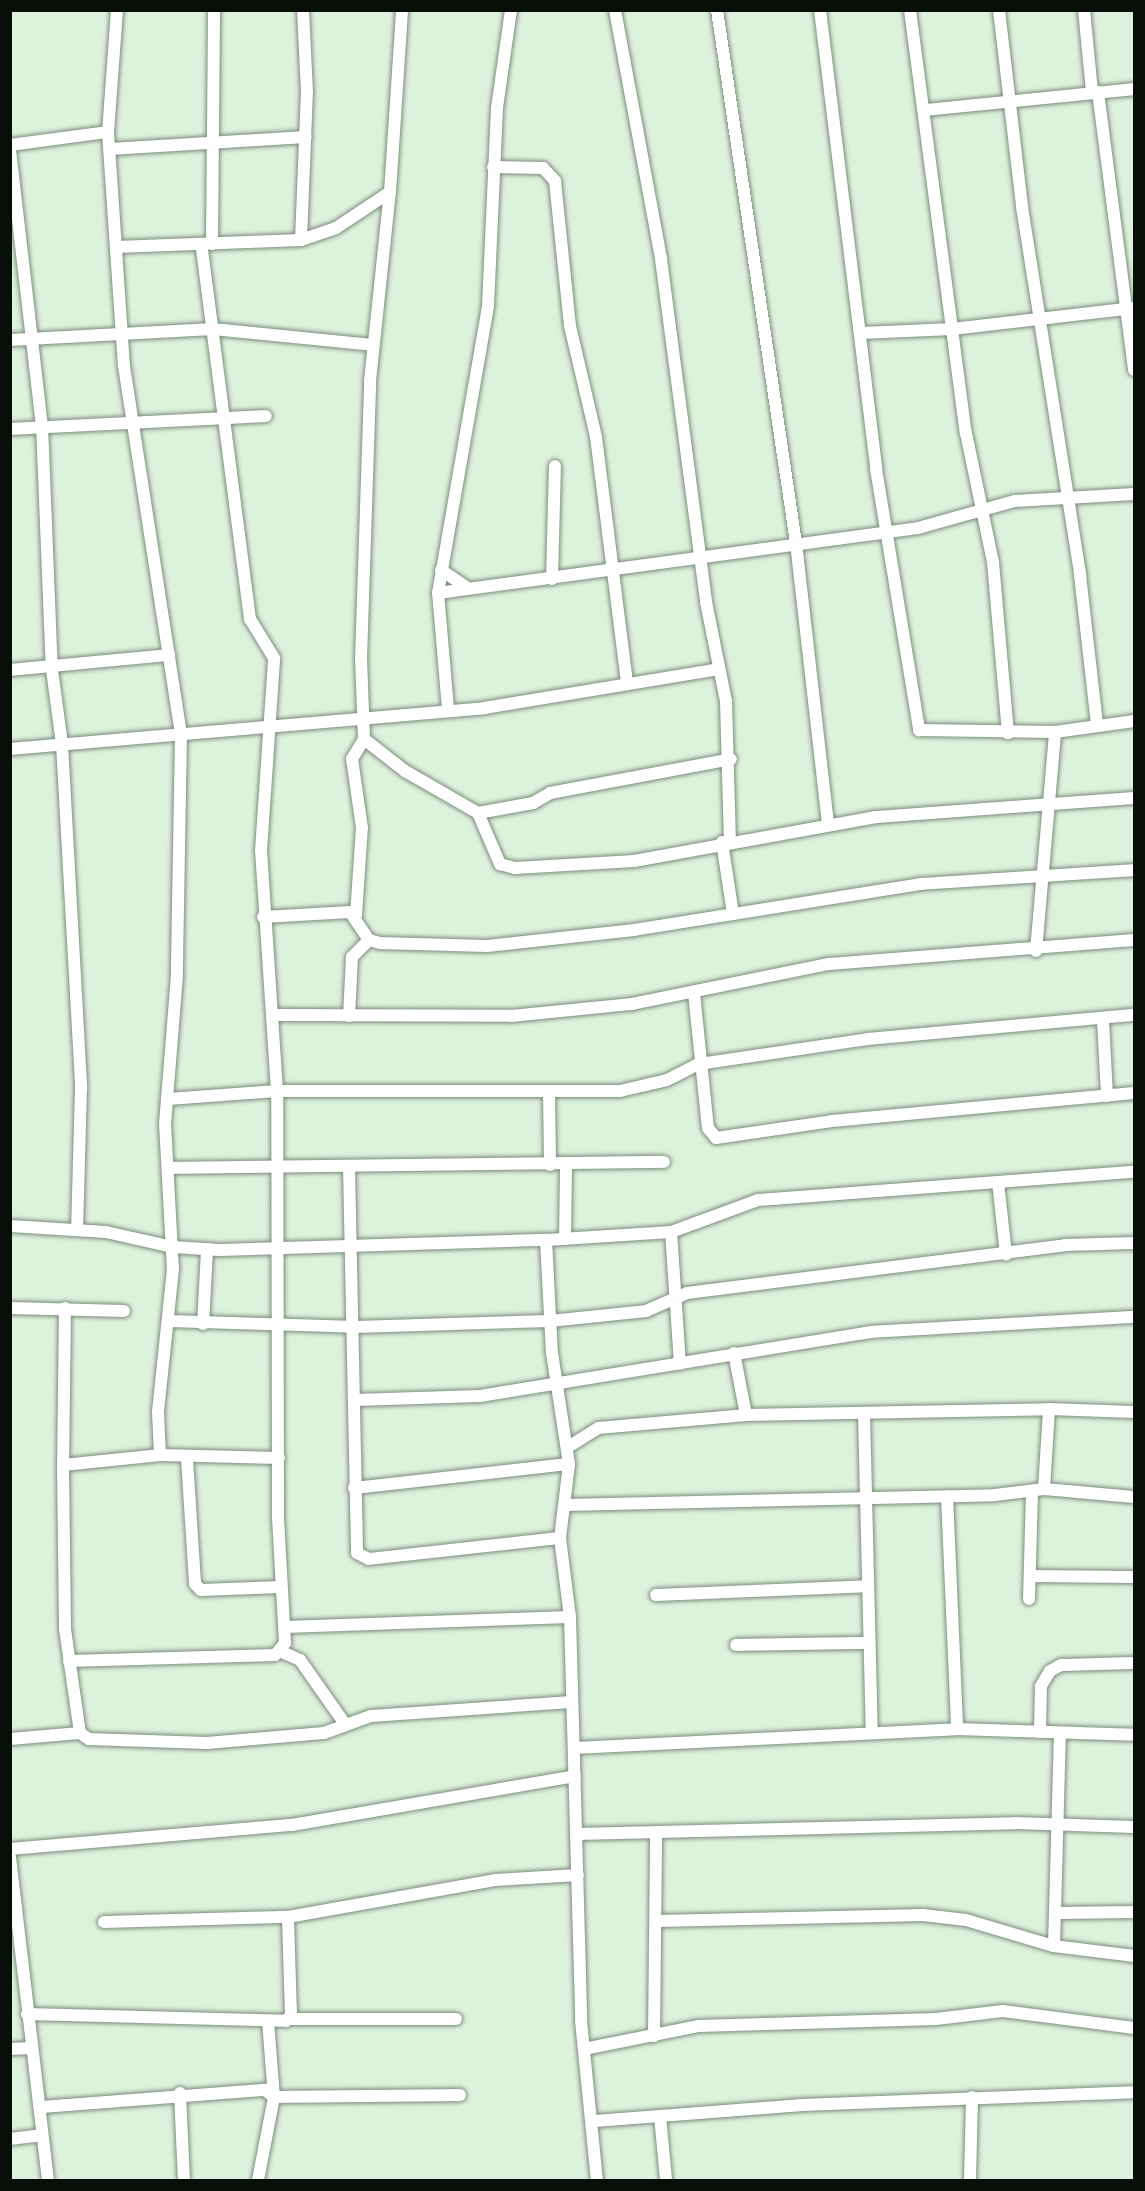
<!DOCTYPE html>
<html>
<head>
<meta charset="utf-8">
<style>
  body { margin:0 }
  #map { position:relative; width:1145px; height:2191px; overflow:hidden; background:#def1dd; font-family:Lato,sans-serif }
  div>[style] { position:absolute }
  .roads { filter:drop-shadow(0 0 2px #7b8d7b) drop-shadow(0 0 2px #7b8d7b) }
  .minor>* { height:12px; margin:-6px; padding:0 6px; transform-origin:6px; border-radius:6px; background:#fff }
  span { translate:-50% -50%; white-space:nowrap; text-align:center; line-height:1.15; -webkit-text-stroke:6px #def1dd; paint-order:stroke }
  .frame { position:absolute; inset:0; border:12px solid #080e08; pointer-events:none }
</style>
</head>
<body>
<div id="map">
  <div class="roads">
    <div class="minor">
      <i style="left:117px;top:10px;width:122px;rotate:94.2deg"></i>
      <i style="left:108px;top:132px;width:235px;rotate:86.1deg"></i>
      <i style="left:124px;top:366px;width:372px;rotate:81.2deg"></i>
      <i style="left:181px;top:734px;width:241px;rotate:91deg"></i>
      <i style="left:177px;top:975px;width:148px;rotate:94.6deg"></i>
      <i style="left:165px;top:1123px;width:146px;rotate:86.9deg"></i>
      <i style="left:173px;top:1269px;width:144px;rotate:96deg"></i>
      <i style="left:158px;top:1412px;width:43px;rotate:87.3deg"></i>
      <i style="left:615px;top:10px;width:253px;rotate:79.5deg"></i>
      <i style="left:661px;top:259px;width:346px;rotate:82.5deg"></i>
      <i style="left:706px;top:602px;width:101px;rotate:78.6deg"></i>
      <i style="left:726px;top:701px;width:139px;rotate:88.4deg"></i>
      <i style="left:717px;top:10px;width:539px;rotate:81.57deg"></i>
      <i style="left:796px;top:543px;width:283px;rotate:83.5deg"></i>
      <i style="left:820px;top:10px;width:462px;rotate:83deg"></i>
      <i style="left:876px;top:469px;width:265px;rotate:80.6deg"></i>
      <i style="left:919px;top:730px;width:136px;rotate:0.8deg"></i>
      <i style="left:1055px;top:732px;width:80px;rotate:-7.9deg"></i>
      <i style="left:910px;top:10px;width:427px;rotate:82.5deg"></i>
      <i style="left:966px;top:433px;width:132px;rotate:78.2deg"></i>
      <i style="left:993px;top:562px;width:172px;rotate:85deg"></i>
      <i style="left:999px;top:10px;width:198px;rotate:83.3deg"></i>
      <i style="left:1022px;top:207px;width:373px;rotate:81deg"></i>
      <i style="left:1080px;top:575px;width:151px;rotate:83.5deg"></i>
      <i style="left:1084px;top:10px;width:82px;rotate:84.4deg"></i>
      <i style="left:1098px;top:92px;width:280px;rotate:82.6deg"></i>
      <i style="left:925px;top:110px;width:210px;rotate:-5.7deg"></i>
      <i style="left:10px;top:145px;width:99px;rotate:-7.6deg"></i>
      <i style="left:110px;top:149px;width:196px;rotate:-3.5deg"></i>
      <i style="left:10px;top:150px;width:277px;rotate:83.4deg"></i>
      <i style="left:42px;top:425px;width:245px;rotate:87.7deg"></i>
      <i style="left:52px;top:670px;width:75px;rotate:82.3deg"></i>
      <i style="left:62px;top:744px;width:345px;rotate:86.8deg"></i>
      <i style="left:81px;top:1088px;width:141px;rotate:91.6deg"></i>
      <i style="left:493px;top:167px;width:50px;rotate:1.1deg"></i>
      <i style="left:543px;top:168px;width:18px;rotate:47deg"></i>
      <i style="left:555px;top:181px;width:146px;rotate:84.1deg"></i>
      <i style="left:570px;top:326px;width:114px;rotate:76.8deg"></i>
      <i style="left:596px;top:437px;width:248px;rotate:82.8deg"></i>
      <i style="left:301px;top:240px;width:148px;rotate:-87.7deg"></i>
      <i style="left:307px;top:92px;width:82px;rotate:-92.8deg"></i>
      <i style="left:212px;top:244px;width:234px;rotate:-89.5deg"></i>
      <i style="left:116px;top:247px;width:185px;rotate:-2.2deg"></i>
      <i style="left:301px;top:240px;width:37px;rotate:-19deg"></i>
      <i style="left:336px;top:228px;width:65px;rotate:-33.7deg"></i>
      <i style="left:861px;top:333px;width:91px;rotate:-2.5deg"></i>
      <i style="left:952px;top:329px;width:183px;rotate:-6.6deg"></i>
      <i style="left:10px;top:340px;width:203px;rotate:-3.1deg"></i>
      <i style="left:213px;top:329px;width:160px;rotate:5.7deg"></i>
      <i style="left:10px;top:429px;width:256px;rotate:-2.9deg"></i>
      <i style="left:441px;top:570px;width:32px;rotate:34deg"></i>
      <i style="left:552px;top:579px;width:113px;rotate:-88.5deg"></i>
      <i style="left:438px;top:593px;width:484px;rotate:-7.7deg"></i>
      <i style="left:918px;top:528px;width:101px;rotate:-15.6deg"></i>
      <i style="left:1015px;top:501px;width:119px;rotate:-3.4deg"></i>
      <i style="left:10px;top:670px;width:160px;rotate:-5.4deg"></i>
      <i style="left:448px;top:709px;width:116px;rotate:-94.9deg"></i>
      <i style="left:438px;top:593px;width:291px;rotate:-80.1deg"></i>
      <i style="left:488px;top:306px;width:198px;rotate:-87.4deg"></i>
      <i style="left:497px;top:108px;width:99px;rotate:-81.9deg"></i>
      <i style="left:364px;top:739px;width:52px;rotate:38deg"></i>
      <i style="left:405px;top:771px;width:84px;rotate:29.9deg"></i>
      <i style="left:478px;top:813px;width:56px;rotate:66.7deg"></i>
      <i style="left:500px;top:864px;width:16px;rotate:15deg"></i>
      <i style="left:515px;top:868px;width:119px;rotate:-3.4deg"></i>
      <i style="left:634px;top:861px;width:246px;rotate:-10.3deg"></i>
      <i style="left:876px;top:817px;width:259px;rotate:-4.2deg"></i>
      <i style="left:10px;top:749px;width:476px;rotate:-4.9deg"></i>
      <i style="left:484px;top:708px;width:238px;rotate:-9.4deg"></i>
      <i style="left:478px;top:813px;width:56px;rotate:-10.3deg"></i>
      <i style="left:533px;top:803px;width:20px;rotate:-30deg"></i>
      <i style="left:550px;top:793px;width:184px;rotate:-10.6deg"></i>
      <i style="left:722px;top:842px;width:73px;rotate:81.3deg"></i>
      <i style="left:356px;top:915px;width:87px;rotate:-86.1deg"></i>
      <i style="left:362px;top:828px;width:70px;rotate:-98.2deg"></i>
      <i style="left:352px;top:759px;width:23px;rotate:-59deg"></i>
      <i style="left:364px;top:739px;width:80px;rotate:-92.1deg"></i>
      <i style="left:361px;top:659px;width:278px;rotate:-88.1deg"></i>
      <i style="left:370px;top:381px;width:190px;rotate:-84deg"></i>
      <i style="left:390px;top:192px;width:182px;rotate:-86.2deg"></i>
      <i style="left:263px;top:917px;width:87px;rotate:-3.3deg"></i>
      <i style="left:350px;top:912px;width:34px;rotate:56deg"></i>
      <i style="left:369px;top:940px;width:11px;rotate:15deg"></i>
      <i style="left:380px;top:943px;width:107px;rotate:1.6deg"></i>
      <i style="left:487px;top:946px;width:148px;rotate:-6.2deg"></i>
      <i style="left:634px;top:930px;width:290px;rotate:-9.1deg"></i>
      <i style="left:920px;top:884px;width:214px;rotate:-3.7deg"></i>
      <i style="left:1036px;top:951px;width:220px;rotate:-85deg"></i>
      <i style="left:694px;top:993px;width:136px;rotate:84.1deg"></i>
      <i style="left:708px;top:1128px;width:13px;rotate:51deg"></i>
      <i style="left:716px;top:1138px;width:117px;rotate:-8.3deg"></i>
      <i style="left:832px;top:1121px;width:303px;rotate:-5.3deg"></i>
      <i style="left:275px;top:1015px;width:236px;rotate:0.2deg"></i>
      <i style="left:511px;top:1016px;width:122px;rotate:-5.7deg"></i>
      <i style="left:632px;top:1004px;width:201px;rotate:-11.5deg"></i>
      <i style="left:829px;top:964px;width:306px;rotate:-4.5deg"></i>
      <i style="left:349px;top:1016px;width:59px;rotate:-87.1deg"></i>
      <i style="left:352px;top:957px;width:24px;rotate:-45deg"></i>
      <i style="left:1103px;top:1021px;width:75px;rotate:86.9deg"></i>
      <i style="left:549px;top:1092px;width:73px;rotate:89.2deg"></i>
      <i style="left:168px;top:1099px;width:109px;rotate:-4.2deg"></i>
      <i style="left:277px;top:1091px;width:343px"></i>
      <i style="left:620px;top:1091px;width:48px;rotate:-13.2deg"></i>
      <i style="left:667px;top:1080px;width:36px;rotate:-27deg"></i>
      <i style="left:699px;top:1064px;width:171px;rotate:-8.4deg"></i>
      <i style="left:868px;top:1039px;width:267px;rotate:-5.2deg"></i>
      <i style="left:349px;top:1167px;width:386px;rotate:88.8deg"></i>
      <i style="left:357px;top:1553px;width:13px;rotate:27deg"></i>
      <i style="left:369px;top:1559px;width:192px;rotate:-6.3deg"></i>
      <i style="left:168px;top:1168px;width:496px;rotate:-0.7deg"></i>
      <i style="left:998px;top:1182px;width:73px;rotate:83.7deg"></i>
      <i style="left:10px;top:1226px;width:96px;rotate:3.6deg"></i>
      <i style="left:106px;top:1232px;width:69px;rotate:12.6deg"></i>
      <i style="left:173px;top:1247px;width:47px;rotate:3.7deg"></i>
      <i style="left:220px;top:1250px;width:326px;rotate:-1.8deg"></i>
      <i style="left:546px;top:1240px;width:125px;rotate:-3.7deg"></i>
      <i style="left:671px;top:1232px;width:93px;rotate:-20.2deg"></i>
      <i style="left:758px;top:1200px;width:377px;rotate:-4.3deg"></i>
      <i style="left:671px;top:1232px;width:132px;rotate:86.1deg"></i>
      <i style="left:565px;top:1239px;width:75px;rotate:-89.2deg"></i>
      <i style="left:546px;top:1240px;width:113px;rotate:87deg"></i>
      <i style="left:552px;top:1353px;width:112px;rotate:81.3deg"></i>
      <i style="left:569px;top:1464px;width:75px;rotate:96.9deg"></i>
      <i style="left:560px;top:1538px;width:80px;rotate:82.8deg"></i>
      <i style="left:570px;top:1617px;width:404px;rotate:88.4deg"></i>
      <i style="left:581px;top:2021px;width:160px;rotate:84.3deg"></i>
      <i style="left:10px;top:1308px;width:114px;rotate:1.5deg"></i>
      <i style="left:65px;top:1308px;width:157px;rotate:90.7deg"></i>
      <i style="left:63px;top:1465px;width:98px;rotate:-5.9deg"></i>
      <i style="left:160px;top:1455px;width:119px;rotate:1.4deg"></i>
      <i style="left:169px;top:1321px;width:187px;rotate:1.8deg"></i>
      <i style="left:356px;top:1327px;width:194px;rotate:-1.8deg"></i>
      <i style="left:550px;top:1321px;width:97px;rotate:-5.9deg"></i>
      <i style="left:646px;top:1311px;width:45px;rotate:-23.7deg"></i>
      <i style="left:687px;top:1293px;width:381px;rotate:-7.2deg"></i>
      <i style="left:1065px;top:1245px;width:69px;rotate:-1.7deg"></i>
      <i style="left:203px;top:1324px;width:75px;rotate:-86.9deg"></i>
      <i style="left:734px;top:1353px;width:63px;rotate:79deg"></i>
      <i style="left:355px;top:1400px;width:125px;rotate:-1.8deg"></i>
      <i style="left:480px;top:1396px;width:396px;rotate:-9.3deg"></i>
      <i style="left:871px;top:1332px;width:263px;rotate:-3.3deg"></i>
      <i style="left:864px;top:1414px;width:318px;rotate:88.6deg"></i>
      <i style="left:568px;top:1447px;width:36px;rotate:-32deg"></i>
      <i style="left:598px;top:1428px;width:149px;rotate:-5deg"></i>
      <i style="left:746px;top:1415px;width:303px;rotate:-1.1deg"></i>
      <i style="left:1049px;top:1409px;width:85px;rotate:2deg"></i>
      <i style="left:187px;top:1459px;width:125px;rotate:86.3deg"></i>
      <i style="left:195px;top:1584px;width:8px;rotate:45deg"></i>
      <i style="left:201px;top:1590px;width:80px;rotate:-2.1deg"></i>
      <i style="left:63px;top:1465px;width:164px;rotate:89.3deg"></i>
      <i style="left:65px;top:1629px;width:105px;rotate:81.8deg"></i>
      <i style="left:354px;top:1488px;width:216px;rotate:-6.4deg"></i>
      <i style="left:1044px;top:1489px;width:80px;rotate:-86.4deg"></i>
      <i style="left:947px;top:1496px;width:233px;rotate:87.5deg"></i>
      <i style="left:565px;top:1505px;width:430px;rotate:-1.3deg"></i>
      <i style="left:995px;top:1495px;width:49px;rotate:-7deg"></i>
      <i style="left:1044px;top:1489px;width:90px;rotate:5.1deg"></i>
      <i style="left:1030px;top:1576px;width:104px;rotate:0.6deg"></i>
      <i style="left:656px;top:1595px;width:211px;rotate:-2.4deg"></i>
      <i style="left:1029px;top:1599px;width:108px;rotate:-88.4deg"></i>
      <i style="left:285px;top:1627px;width:285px;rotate:-2deg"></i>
      <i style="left:736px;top:1645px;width:132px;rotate:-0.9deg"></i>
      <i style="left:282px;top:1652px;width:20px;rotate:24deg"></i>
      <i style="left:300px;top:1660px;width:78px;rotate:54.9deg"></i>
      <i style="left:69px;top:1661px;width:206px;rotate:-1.7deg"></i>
      <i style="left:275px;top:1655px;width:16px;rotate:-50deg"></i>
      <i style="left:285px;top:1643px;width:126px;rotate:-93.2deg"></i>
      <i style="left:278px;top:1517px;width:426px;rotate:-90.1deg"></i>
      <i style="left:277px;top:1091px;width:241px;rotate:-93.8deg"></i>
      <i style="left:261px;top:851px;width:193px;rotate:-86.1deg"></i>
      <i style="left:274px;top:658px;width:46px;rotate:-121.6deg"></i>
      <i style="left:250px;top:619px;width:378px;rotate:-97.4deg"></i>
      <i style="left:1040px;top:1732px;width:46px;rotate:-88.8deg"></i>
      <i style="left:1041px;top:1686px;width:17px;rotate:-59deg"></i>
      <i style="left:1050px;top:1671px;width:13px;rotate:-29deg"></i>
      <i style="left:1061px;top:1665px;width:73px;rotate:-1.6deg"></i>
      <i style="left:10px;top:1739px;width:70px;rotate:-4.9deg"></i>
      <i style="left:80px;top:1733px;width:11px;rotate:34deg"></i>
      <i style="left:89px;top:1739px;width:118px;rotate:1.9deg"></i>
      <i style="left:207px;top:1743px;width:117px;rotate:-4.9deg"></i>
      <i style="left:324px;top:1733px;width:50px;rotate:-19.9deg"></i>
      <i style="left:371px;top:1716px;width:201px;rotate:-4deg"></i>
      <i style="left:574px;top:1748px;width:383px;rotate:-2.8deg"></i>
      <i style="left:957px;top:1729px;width:177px;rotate:1.9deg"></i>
      <i style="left:577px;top:1834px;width:438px;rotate:-1.4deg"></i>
      <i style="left:1015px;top:1823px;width:119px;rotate:1.9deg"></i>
      <i style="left:10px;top:1849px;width:283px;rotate:-4.9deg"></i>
      <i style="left:292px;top:1825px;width:287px;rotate:-9.8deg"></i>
      <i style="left:10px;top:1857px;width:325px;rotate:83.3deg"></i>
      <i style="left:1057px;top:1913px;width:77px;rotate:-0.7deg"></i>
      <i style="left:658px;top:1921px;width:265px;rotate:-1.3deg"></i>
      <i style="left:923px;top:1915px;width:43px;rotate:6.6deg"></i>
      <i style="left:966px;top:1920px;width:92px;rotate:16.5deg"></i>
      <i style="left:1054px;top:1946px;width:81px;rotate:7.1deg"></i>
      <i style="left:104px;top:1922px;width:184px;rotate:-1.6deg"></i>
      <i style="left:288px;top:1917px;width:210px;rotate:-10.1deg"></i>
      <i style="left:495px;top:1880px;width:83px;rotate:-3.4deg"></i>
      <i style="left:1054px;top:1946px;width:213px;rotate:-88.4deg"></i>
      <i style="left:27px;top:2014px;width:259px;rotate:1.5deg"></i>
      <i style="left:286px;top:2021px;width:8px;rotate:-50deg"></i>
      <i style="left:291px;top:2015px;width:98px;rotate:-91.8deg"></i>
      <i style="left:289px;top:2019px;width:167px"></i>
      <i style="left:268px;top:2021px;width:76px;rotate:85.5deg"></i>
      <i style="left:274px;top:2097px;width:186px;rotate:-0.6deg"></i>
      <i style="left:654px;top:2036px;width:204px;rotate:-89.4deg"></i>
      <i style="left:10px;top:2049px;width:21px;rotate:-3deg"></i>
      <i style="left:584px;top:2049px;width:116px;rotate:-11.4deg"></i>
      <i style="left:698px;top:2026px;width:238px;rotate:-1.7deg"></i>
      <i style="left:936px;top:2019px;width:67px;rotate:-6.8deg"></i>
      <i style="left:1003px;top:2011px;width:132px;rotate:7.4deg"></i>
      <i style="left:180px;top:2093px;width:87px;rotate:87.4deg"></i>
      <i style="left:42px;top:2107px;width:224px;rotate:-4.4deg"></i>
      <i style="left:265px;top:2090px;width:11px;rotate:38deg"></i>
      <i style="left:274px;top:2097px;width:85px;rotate:100.9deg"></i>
      <i style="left:660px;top:2116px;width:64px;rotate:84.6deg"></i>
      <i style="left:595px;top:2121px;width:208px;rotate:-4.4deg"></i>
      <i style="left:802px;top:2105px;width:332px;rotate:-2.2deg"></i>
      <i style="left:10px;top:2139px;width:31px;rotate:-7deg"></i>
      <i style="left:970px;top:2180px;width:83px;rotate:-88.6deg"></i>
    </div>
  </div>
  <div class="frame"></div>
</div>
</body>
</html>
